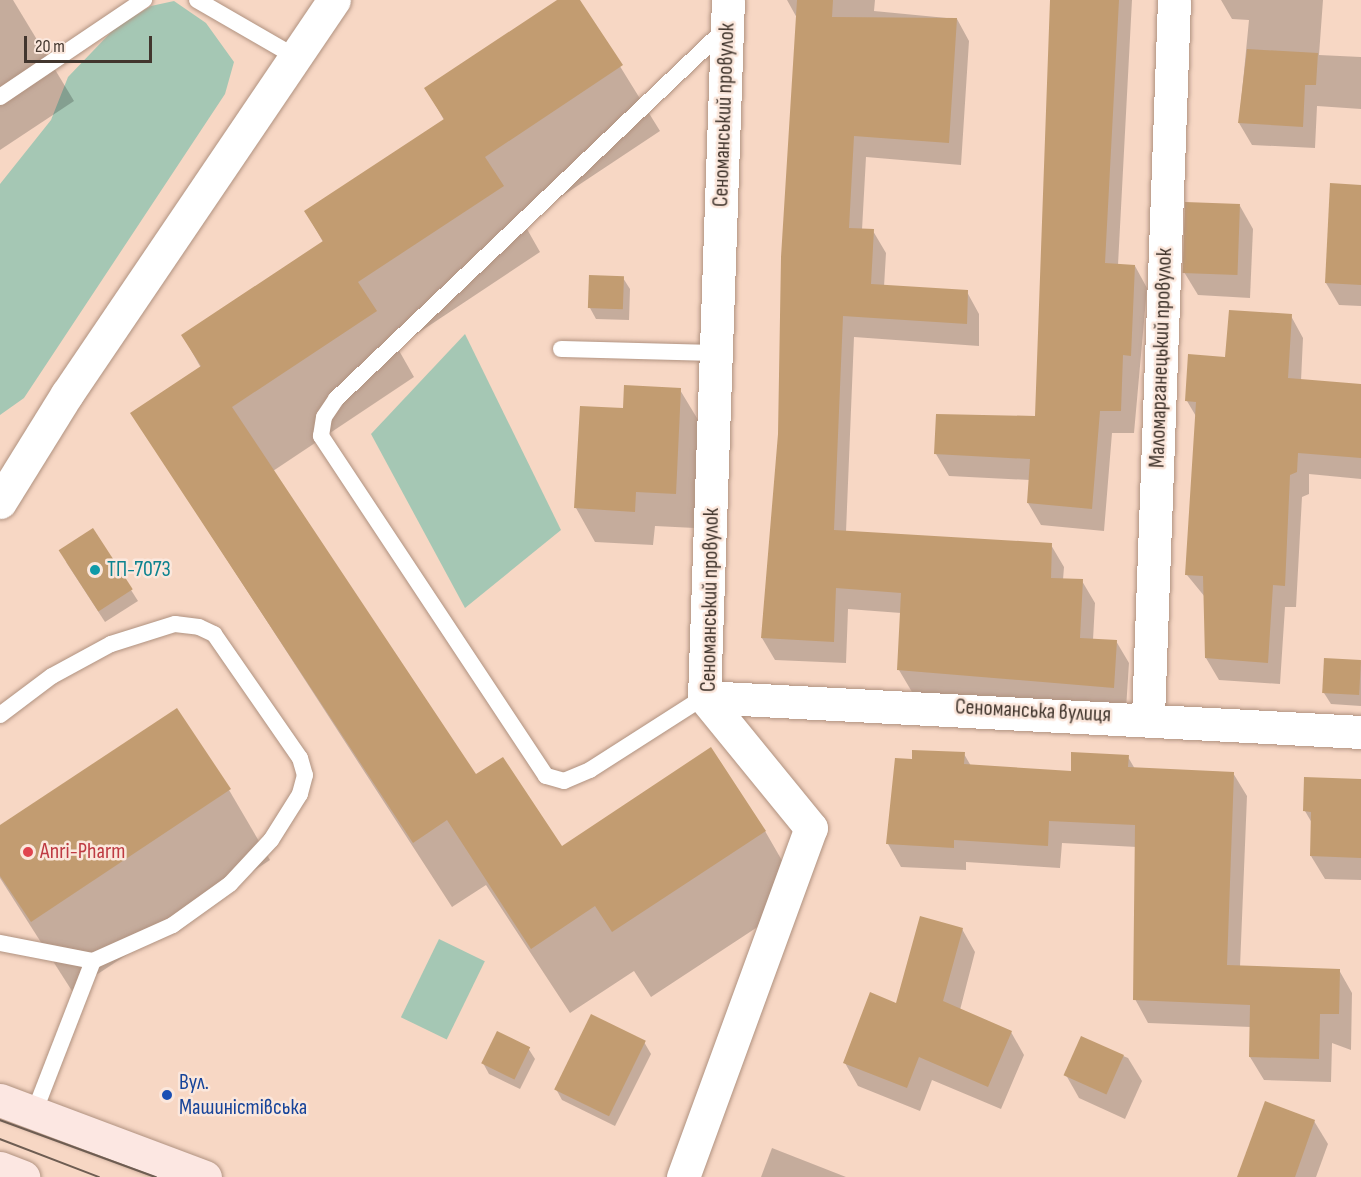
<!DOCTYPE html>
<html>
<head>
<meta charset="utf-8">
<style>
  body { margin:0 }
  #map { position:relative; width:1361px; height:1177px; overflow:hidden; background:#f7d7c4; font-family:"Sofia Sans Condensed",sans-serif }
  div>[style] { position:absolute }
  .green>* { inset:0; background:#a5c7b4; transform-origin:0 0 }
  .shadow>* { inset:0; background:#0003 }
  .building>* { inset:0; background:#c29c71; transform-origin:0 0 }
  .roads { filter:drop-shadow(0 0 2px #b09280) drop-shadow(0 0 2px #b09280) }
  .lane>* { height:16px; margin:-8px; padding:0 8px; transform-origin:8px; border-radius:8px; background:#fff }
  .street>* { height:33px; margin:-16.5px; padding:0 16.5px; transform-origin:16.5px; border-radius:16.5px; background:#fff }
  .secondary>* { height:33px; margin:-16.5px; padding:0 16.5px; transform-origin:16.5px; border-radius:16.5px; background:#fce7e2 }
  .tram>* { height:1.5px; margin:-0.75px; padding:0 0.75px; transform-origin:0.75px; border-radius:0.75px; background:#6e5d52 }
  .dots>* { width:16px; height:16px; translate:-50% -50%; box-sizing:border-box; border:3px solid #fbe7dc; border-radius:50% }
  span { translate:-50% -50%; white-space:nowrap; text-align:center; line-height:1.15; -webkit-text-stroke:5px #fbe7dc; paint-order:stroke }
  .street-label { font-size:22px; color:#42362e }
  .culture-label { font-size:22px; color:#0d838f }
  .left { translate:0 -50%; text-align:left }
  .health-label { font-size:22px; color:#be3a42 }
  .transit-label { font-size:22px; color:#164399 }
  .scale { position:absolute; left:24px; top:36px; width:128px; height:27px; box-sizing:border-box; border:3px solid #42362e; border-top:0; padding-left:8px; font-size:18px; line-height:21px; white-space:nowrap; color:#42362e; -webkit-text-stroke:4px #fbe7dc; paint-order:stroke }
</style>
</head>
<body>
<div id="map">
  <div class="green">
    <i style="clip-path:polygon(174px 1px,206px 23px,234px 62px,225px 94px,24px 398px,0 415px,0 184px,51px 120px,68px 77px,115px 28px,151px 6px)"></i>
    <i style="clip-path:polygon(465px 334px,561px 530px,465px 608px,371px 434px)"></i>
    <i style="left:439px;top:939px;width:51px;height:87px;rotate:26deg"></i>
  </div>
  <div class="shadow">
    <i style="clip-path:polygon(0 0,13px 0,74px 101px,0 150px)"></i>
    <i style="clip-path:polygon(559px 0,579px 0,660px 131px,523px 222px,540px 252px,397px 347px,414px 377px,273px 471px,476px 776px,562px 848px,765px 831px,803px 897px,651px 997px,634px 971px,570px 1013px,486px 885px,452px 907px,132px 413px,201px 368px,183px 336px,323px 242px,306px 212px,444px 120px,426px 88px)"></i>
    <i style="clip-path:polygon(787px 0,875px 0,874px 11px,957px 19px,969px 41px,961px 165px,866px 157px,862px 230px,873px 231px,886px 253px,884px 287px,967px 292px,979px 314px,979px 346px,854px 337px,846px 532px,1051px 545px,1064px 567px,1063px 580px,1082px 581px,1095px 603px,1093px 640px,1116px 641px,1129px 663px,1126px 709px,912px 692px,899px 670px,901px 613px,848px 609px,846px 663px,775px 660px,762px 638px,779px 435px,797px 18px)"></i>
    <i style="clip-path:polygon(1053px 0,1132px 0,1118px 265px,1135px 266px,1147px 288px,1134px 433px,1112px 433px,1104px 531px,1041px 525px,1028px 503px,1030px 480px,949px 476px,936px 454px,1036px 417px)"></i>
    <i style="clip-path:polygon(1221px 0,1323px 0,1319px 55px,1361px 57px,1361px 109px,1317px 106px,1315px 148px,1252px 145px,1239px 123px,1249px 20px,1232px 19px)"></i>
    <i style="clip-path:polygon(1361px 186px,1361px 306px,1339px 305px,1326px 283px)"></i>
    <i style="clip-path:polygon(1240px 206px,1253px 229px,1250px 298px,1198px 295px,1184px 272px)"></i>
    <i style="clip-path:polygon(623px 278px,630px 289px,629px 320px,596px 319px,590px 308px)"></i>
    <i style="clip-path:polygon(1291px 316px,1303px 338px,1301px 381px,1361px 388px,1361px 479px,1309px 474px,1309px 494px,1302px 497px,1296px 607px,1285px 607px,1280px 684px,1219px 680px,1206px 658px,1205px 597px,1187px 575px,1197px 418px,1187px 401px,1227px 358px)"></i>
    <i style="clip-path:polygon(680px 390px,700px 423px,695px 528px,655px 526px,653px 545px,595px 542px,576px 508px,625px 410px)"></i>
    <i style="clip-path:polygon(66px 562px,131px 590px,138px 601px,105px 622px)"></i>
    <i style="clip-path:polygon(1361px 661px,1361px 706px,1331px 704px,1324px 693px)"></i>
    <i style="clip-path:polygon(964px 754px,971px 766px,1072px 772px,1128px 757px,1135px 769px,1233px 773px,1247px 796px,1240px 967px,1339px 970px,1352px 993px,1351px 1050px,1332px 1043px,1331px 1082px,1264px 1080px,1250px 1057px,1251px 1027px,1148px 1023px,1135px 999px,1137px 847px,1062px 843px,1060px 868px,966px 862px,966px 870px,901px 867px,888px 844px,913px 761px)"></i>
    <i style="clip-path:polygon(1361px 780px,1361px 880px,1325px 879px,1311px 856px,1312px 823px,1305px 811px)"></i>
    <i style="clip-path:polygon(229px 790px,270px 860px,72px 991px,0 878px,0 827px)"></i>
    <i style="clip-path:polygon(962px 929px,975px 952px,960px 1010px,1011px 1032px,1024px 1055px,1001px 1109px,932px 1080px,920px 1111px,858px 1086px,845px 1063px)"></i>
    <i style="clip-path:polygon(1082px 1038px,1128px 1058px,1142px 1081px,1125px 1119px,1079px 1098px,1066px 1075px)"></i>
    <i style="clip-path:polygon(644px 1042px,651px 1054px,615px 1126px,562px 1100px,556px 1089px)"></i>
    <i style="clip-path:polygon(528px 1048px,535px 1059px,520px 1089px,489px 1074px,483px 1063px)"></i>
    <i style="clip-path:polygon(1314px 1121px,1328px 1144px,1316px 1177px,1240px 1177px)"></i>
    <i style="clip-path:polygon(772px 1148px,846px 1177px,761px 1177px)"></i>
  </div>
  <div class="building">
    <i style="clip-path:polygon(557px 0,580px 0,623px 65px,485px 157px,504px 186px,358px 282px,377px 311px,232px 407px,476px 774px,503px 757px,562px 846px,711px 747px,766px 831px,612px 932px,595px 906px,531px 949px,447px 820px,413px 843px,130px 413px,201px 366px,181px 335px,323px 241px,304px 211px,444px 119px,424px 88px)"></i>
    <i style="clip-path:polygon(797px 0,833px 0,832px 17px,957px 18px,949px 143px,854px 136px,849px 228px,874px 229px,871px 284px,968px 290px,967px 324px,843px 316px,834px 530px,1052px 543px,1051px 578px,1083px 579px,1080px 638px,1117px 640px,1114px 688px,897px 670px,901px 593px,836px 588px,834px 642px,761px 638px,778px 434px,781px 257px)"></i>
    <i style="clip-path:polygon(1050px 0,1119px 0,1105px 263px,1135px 265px,1131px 356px,1123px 355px,1121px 411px,1100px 411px,1092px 509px,1027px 503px,1030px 459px,934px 454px,936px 414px,1035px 416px)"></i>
    <i style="clip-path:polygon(1247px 49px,1318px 53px,1316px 85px,1305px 85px,1303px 127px,1238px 123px)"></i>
    <i style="clip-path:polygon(1330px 183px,1361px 185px,1361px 285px,1325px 283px)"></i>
    <i style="left:1185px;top:202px;width:55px;height:71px;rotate:2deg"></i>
    <i style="left:589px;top:275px;width:35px;height:33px;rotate:2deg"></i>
    <i style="clip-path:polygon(1229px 310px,1292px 314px,1288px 378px,1361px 384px,1361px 458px,1298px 453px,1297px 472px,1290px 475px,1285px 586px,1273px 585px,1268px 663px,1205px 658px,1203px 576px,1185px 575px,1196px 402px,1185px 401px,1188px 354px,1225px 357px)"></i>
    <i style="clip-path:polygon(624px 385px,681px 388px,676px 494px,636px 492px,635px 512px,574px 508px,580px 406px,623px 408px)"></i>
    <i style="left:93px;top:528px;width:73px;height:41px;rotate:57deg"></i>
    <i style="left:1324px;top:658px;width:37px;height:35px;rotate:3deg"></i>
    <i style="clip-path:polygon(177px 708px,231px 789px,31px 922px,0 876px,0 825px)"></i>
    <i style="clip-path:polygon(912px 750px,965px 752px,964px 764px,1071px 771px,1071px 752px,1129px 755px,1128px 767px,1234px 772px,1227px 965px,1340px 969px,1339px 1014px,1320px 1014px,1319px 1059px,1249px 1057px,1250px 1005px,1133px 1000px,1135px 825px,1049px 821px,1048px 846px,954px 840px,954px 848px,886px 844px,895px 758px,912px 759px)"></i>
    <i style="clip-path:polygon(1304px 777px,1361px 779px,1361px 858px,1310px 856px,1311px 812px,1303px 811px)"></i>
    <i style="clip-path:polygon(920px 916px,963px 928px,943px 1001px,1012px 1031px,988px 1087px,919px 1057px,907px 1088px,843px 1063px,870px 992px,896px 1003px)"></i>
    <i style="left:591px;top:1014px;width:61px;height:84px;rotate:26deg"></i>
    <i style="left:497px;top:1031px;width:37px;height:36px;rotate:26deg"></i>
    <i style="left:1081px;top:1036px;width:47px;height:43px;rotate:24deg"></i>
    <i style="clip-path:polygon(1265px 1101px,1315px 1120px,1295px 1177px,1237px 1177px)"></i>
  </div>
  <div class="roads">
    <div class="lane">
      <i style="left:197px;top:0;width:112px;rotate:30deg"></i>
      <i style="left:0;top:97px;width:174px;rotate:-34deg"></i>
      <i style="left:561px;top:349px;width:155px;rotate:1.5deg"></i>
      <i style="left:704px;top:697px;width:135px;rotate:147.4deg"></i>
      <i style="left:590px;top:770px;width:28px;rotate:157deg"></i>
      <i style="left:564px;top:781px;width:19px;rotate:-164deg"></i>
      <i style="left:546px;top:776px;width:408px;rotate:-123.5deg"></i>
      <i style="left:321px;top:436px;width:19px;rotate:-81deg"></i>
      <i style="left:324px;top:417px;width:22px;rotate:-56deg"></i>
      <i style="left:336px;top:399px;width:537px;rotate:-43.57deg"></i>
      <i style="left:0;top:715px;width:65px;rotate:-36.9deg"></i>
      <i style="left:52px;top:676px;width:67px;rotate:-28.5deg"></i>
      <i style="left:111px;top:644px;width:67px;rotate:-17.4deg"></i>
      <i style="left:175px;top:624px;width:24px;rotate:7deg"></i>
      <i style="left:199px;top:627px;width:17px;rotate:25deg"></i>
      <i style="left:214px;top:634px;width:151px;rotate:55.3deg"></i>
      <i style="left:300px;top:758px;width:18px;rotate:74deg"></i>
      <i style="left:305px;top:775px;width:20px;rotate:105deg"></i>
      <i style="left:300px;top:794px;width:54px;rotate:122.2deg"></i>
      <i style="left:271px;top:840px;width:60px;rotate:133deg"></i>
      <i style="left:230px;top:884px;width:70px;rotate:144.3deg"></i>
      <i style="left:173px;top:925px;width:88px;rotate:155.8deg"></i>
      <i style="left:93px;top:961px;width:95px;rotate:-169deg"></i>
      <i style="left:34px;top:1113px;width:163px;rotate:-68.8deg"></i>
    </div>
    <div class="street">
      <i style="left:0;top:502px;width:127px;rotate:-58.2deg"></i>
      <i style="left:67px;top:394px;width:476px;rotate:-55.9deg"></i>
      <i style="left:704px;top:697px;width:658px;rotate:3.05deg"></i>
      <i style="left:1148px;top:717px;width:717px;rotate:-87.92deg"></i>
      <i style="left:683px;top:1177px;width:372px;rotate:-69.9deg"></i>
      <i style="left:811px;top:828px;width:169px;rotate:-129.2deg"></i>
      <i style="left:704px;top:697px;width:697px;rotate:-88.03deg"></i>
    </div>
    <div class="secondary">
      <i style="left:0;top:1100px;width:219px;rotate:20.6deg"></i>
      <i style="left:0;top:1168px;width:25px;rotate:21deg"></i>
    </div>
  </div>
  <div class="tram">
    <i style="left:0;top:1120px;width:166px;rotate:20.1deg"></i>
    <i style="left:0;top:1139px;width:106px;rotate:21deg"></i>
  </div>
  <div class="dots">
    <i style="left:95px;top:570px;background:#0f9aa8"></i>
    <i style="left:28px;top:852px;background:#e0444e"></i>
    <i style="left:167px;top:1095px;background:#1a4fb4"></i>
  </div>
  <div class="street-label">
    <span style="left:724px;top:115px;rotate:-88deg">Сеноманський провулок</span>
    <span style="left:1161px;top:358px;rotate:-88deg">Маломарганецький провулок</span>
    <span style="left:710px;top:600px;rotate:-89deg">Сеноманський провулок</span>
    <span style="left:1033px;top:711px;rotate:3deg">Сеноманська вулиця</span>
  </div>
  <div class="culture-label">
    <span class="left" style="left:107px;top:570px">ТП-7073</span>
  </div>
  <div class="health-label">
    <span class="left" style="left:40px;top:852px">Anri-Pharm</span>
  </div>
  <div class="transit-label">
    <span class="left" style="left:179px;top:1095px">Вул.<br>Машиністівська</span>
  </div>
  <div class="scale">20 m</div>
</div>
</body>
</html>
